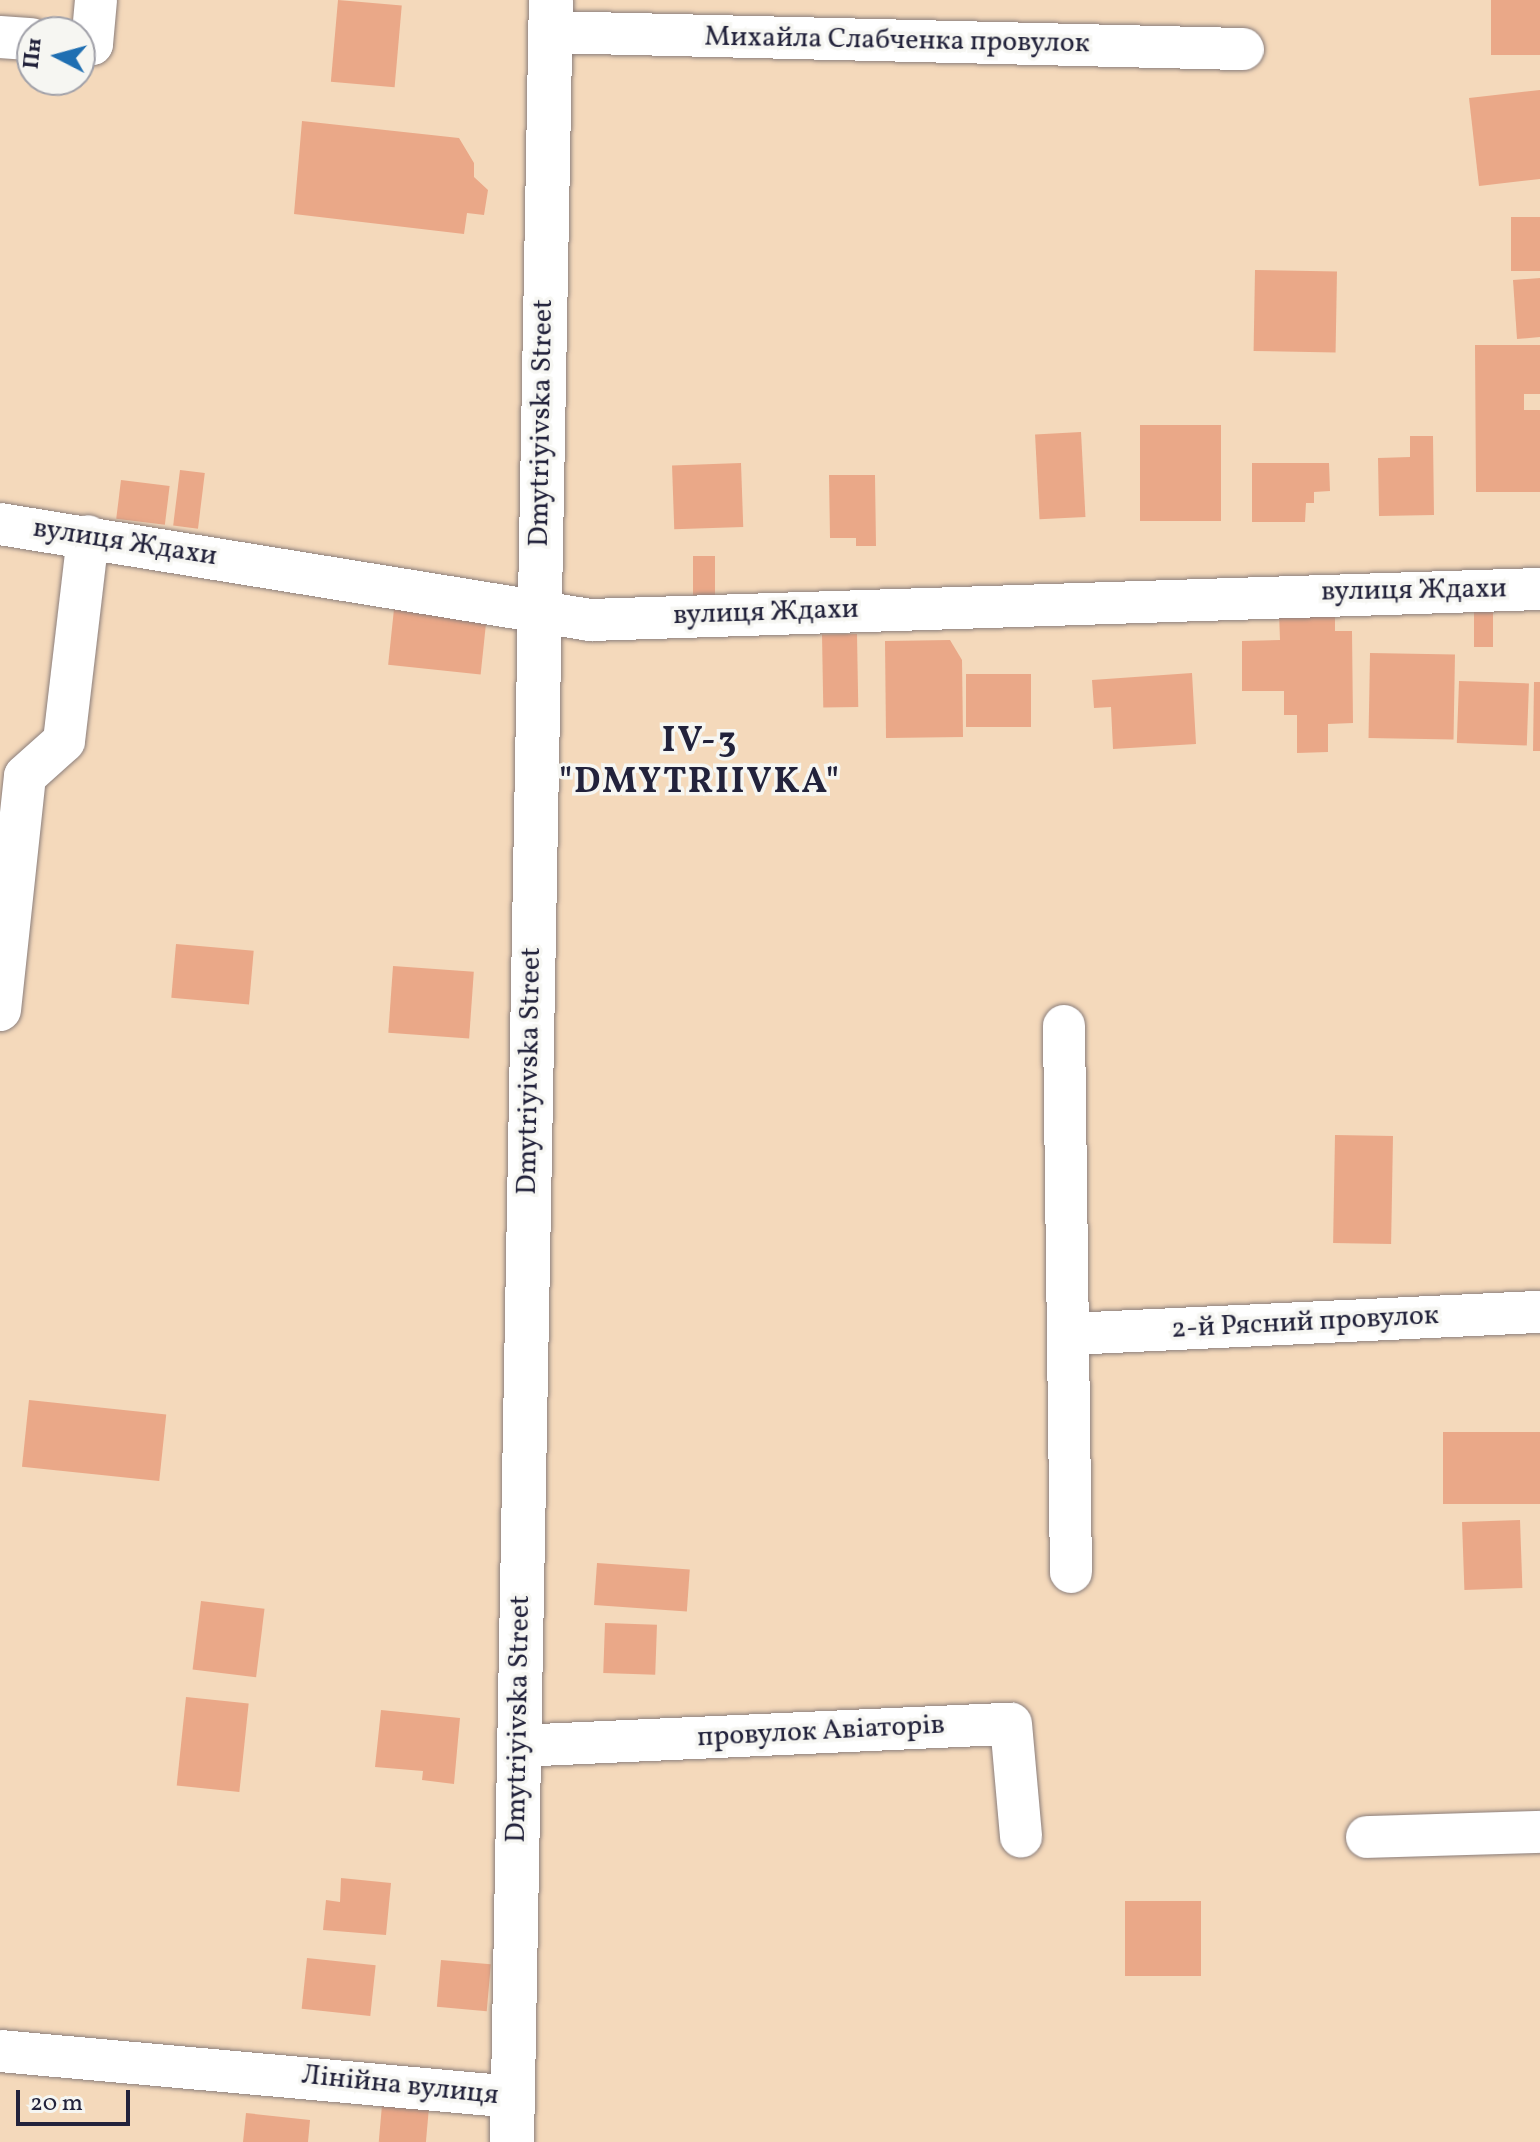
<!DOCTYPE html>
<html>
<head>
<meta charset="utf-8">
<style>
  body { margin:0 }
  #map { position:relative; width:1540px; height:2142px; overflow:hidden; background:#f4d9bb; font-family:Vollkorn,serif }
  div>[style] { position:absolute }
  .building>* { inset:0; background:#eaa888; transform-origin:0 0 }
  .roads { filter:drop-shadow(0 0 2px #8b7e7b) drop-shadow(0 0 2px #8b7e7b) }
  .minor>* { height:42px; margin:-21px; padding:0 21px; transform-origin:21px; border-radius:21px; background:#fff }
  .secondary>* { height:44px; margin:-22px; padding:0 22px; transform-origin:22px; border-radius:22px; background:#fff }
  span { translate:-50% -50%; white-space:nowrap; text-align:center; line-height:1.15; -webkit-text-stroke:7px #f6f6f2; paint-order:stroke }
  .street-label { font-size:28px; color:#22223b }
  .district-label { font-size:36px; color:#22223b; font-weight:700; letter-spacing:2px }
  .north { position:absolute; left:16px; top:16px; width:80px; height:80px; box-sizing:border-box; background:#f6f6f2; border:2px solid #a1a1a9; border-radius:50%; rotate:276deg; font-size:22px; font-weight:700; line-height:32px; text-align:center; color:#22223b }
  .north::after { content:''; display:block; margin:auto; width:28px; height:36px; background:#1f6fb2; clip-path:polygon(50% 0,100% 100%,50% 72%,0 100%) }
  .scale { position:absolute; left:16px; top:2090px; width:114px; height:36px; box-sizing:border-box; border:4px solid #22223b; border-top:0; padding-left:10px; font-size:24px; line-height:28px; white-space:nowrap; color:#22223b; -webkit-text-stroke:6px #f6f6f2; paint-order:stroke }
</style>
</head>
<body>
<div id="map">
  <div class="building">
    <i style="left:338px;top:0;width:64px;height:82px;rotate:5deg"></i>
    <i style="left:1491px;top:0;width:49px;height:55px"></i>
    <i style="clip-path:polygon(1540px 90px,1540px 179px,1479px 186px,1469px 98px)"></i>
    <i style="clip-path:polygon(302px 121px,459px 138px,474px 163px,474px 177px,488px 190px,484px 215px,467px 213px,464px 234px,294px 214px)"></i>
    <i style="left:1540px;top:217px;width:54px;height:29px;rotate:90deg"></i>
    <i style="left:1255px;top:270px;width:82px;height:81px;rotate:1deg"></i>
    <i style="clip-path:polygon(1540px 278px,1540px 337px,1517px 339px,1513px 280px)"></i>
    <i style="clip-path:polygon(1475px 345px,1540px 345px,1540px 394px,1524px 394px,1524px 410px,1540px 410px,1540px 492px,1476px 492px)"></i>
    <i style="left:1221px;top:425px;width:96px;height:81px;rotate:90deg"></i>
    <i style="left:1081px;top:432px;width:85px;height:46px;rotate:87deg"></i>
    <i style="clip-path:polygon(1410px 436px,1433px 436px,1434px 515px,1379px 516px,1378px 458px,1410px 457px)"></i>
    <i style="left:741px;top:463px;width:64px;height:69px;rotate:88deg"></i>
    <i style="clip-path:polygon(1252px 463px,1329px 463px,1330px 491px,1314px 492px,1314px 503px,1306px 503px,1305px 522px,1252px 522px)"></i>
    <i style="left:180px;top:470px;width:25px;height:56px;rotate:7deg"></i>
    <i style="clip-path:polygon(829px 475px,875px 475px,876px 546px,856px 546px,856px 538px,830px 538px)"></i>
    <i style="left:121px;top:480px;width:49px;height:39px;rotate:7deg"></i>
    <i style="left:693px;top:556px;width:22px;height:39px"></i>
    <i style="left:1474px;top:605px;width:19px;height:42px"></i>
    <i style="left:394px;top:609px;width:93px;height:56px;rotate:6deg"></i>
    <i style="clip-path:polygon(1335px 609px,1335px 631px,1352px 631px,1353px 723px,1328px 724px,1328px 752px,1297px 753px,1297px 715px,1284px 715px,1284px 691px,1242px 691px,1242px 641px,1280px 640px,1279px 612px)"></i>
    <i style="left:857px;top:634px;width:73px;height:35px;rotate:89deg"></i>
    <i style="clip-path:polygon(950px 640px,962px 660px,963px 737px,886px 738px,885px 641px)"></i>
    <i style="left:1370px;top:653px;width:85px;height:85px;rotate:1deg"></i>
    <i style="clip-path:polygon(1192px 673px,1196px 744px,1113px 749px,1111px 707px,1094px 708px,1092px 680px)"></i>
    <i style="left:1031px;top:674px;width:53px;height:65px;rotate:90deg"></i>
    <i style="left:1459px;top:681px;width:70px;height:62px;rotate:2deg"></i>
    <i style="clip-path:polygon(1534px 682px,1540px 682px,1540px 751px,1533px 751px)"></i>
    <i style="left:176px;top:944px;width:78px;height:54px;rotate:5deg"></i>
    <i style="left:393px;top:966px;width:81px;height:67px;rotate:4deg"></i>
    <i style="left:1335px;top:1135px;width:58px;height:108px;rotate:1deg"></i>
    <i style="left:29px;top:1400px;width:138px;height:67px;rotate:6deg"></i>
    <i style="left:1540px;top:1432px;width:72px;height:97px;rotate:90deg"></i>
    <i style="left:1520px;top:1520px;width:68px;height:58px;rotate:88deg"></i>
    <i style="left:597px;top:1563px;width:93px;height:42px;rotate:4deg"></i>
    <i style="left:201px;top:1601px;width:64px;height:69px;rotate:7deg"></i>
    <i style="left:605px;top:1623px;width:52px;height:50px;rotate:2deg"></i>
    <i style="left:186px;top:1697px;width:63px;height:89px;rotate:6deg"></i>
    <i style="clip-path:polygon(381px 1710px,460px 1718px,454px 1784px,422px 1780px,423px 1771px,375px 1767px)"></i>
    <i style="clip-path:polygon(341px 1878px,391px 1883px,386px 1935px,323px 1930px,326px 1900px,340px 1902px)"></i>
    <i style="left:1201px;top:1901px;width:75px;height:76px;rotate:90deg"></i>
    <i style="left:307px;top:1958px;width:69px;height:51px;rotate:6deg"></i>
    <i style="left:441px;top:1960px;width:50px;height:47px;rotate:5deg"></i>
    <i style="left:382px;top:2105px;width:47px;height:37px;rotate:5deg"></i>
    <i style="clip-path:polygon(246px 2113px,310px 2120px,308px 2142px,243px 2142px)"></i>
  </div>
  <div class="roads">
    <div class="minor">
      <i style="left:550px;top:32px;width:693px;rotate:1.41deg"></i>
      <i style="left:0;top:37px;width:32px;rotate:4deg"></i>
      <i style="left:80px;top:43px;width:12px;rotate:5deg"></i>
      <i style="left:92px;top:44px;width:44px;rotate:-84.8deg"></i>
      <i style="left:0;top:524px;width:598px;rotate:9.24deg"></i>
      <i style="left:590px;top:620px;width:951px;rotate:-1.87deg"></i>
      <i style="left:0;top:1010px;width:235px;rotate:-83.9deg"></i>
      <i style="left:25px;top:776px;width:52px;rotate:-41.9deg"></i>
      <i style="left:64px;top:741px;width:206px;rotate:-83.3deg"></i>
      <i style="left:1064px;top:1026px;width:546px;rotate:89.27deg"></i>
      <i style="left:1070px;top:1334px;width:471px;rotate:-2.7deg"></i>
      <i style="left:518px;top:1746px;width:493px;rotate:-2.6deg"></i>
      <i style="left:1011px;top:1724px;width:113px;rotate:84.9deg"></i>
      <i style="left:1367px;top:1837px;width:173px;rotate:-1.7deg"></i>
      <i style="left:0;top:2051px;width:515px;rotate:5.12deg"></i>
    </div>
    <div class="secondary">
      <i style="left:512px;top:2142px;width:2142px;rotate:-88.96deg"></i>
    </div>
  </div>
  <div class="street-label">
    <span style="left:897px;top:41px;rotate:1deg">Михайла Слабченка провулок</span>
    <span style="left:542px;top:423px;rotate:-89deg">Dmytriyivska Street</span>
    <span style="left:125px;top:543px;rotate:9deg">вулиця Ждахи</span>
    <span style="left:1414px;top:591px;rotate:-1deg">вулиця Ждахи</span>
    <span style="left:766px;top:613px;rotate:-2deg">вулиця Ждахи</span>
    <span style="left:530px;top:1071px;rotate:-89deg">Dmytriyivska Street</span>
    <span style="left:1305px;top:1323px;rotate:-3deg">2-й Рясний провулок</span>
    <span style="left:519px;top:1719px;rotate:-89deg">Dmytriyivska Street</span>
    <span style="left:821px;top:1732px;rotate:-3deg">провулок Авіаторів</span>
    <span style="left:400px;top:2086px;rotate:6deg">Лінійна вулиця</span>
  </div>
  <div class="district-label">
    <span style="left:700px;top:763px">IV-3<br>"DMYTRIIVKA"</span>
  </div>
  <div class="north">Пн</div>
  <div class="scale">20 m</div>
</div>
</body>
</html>
